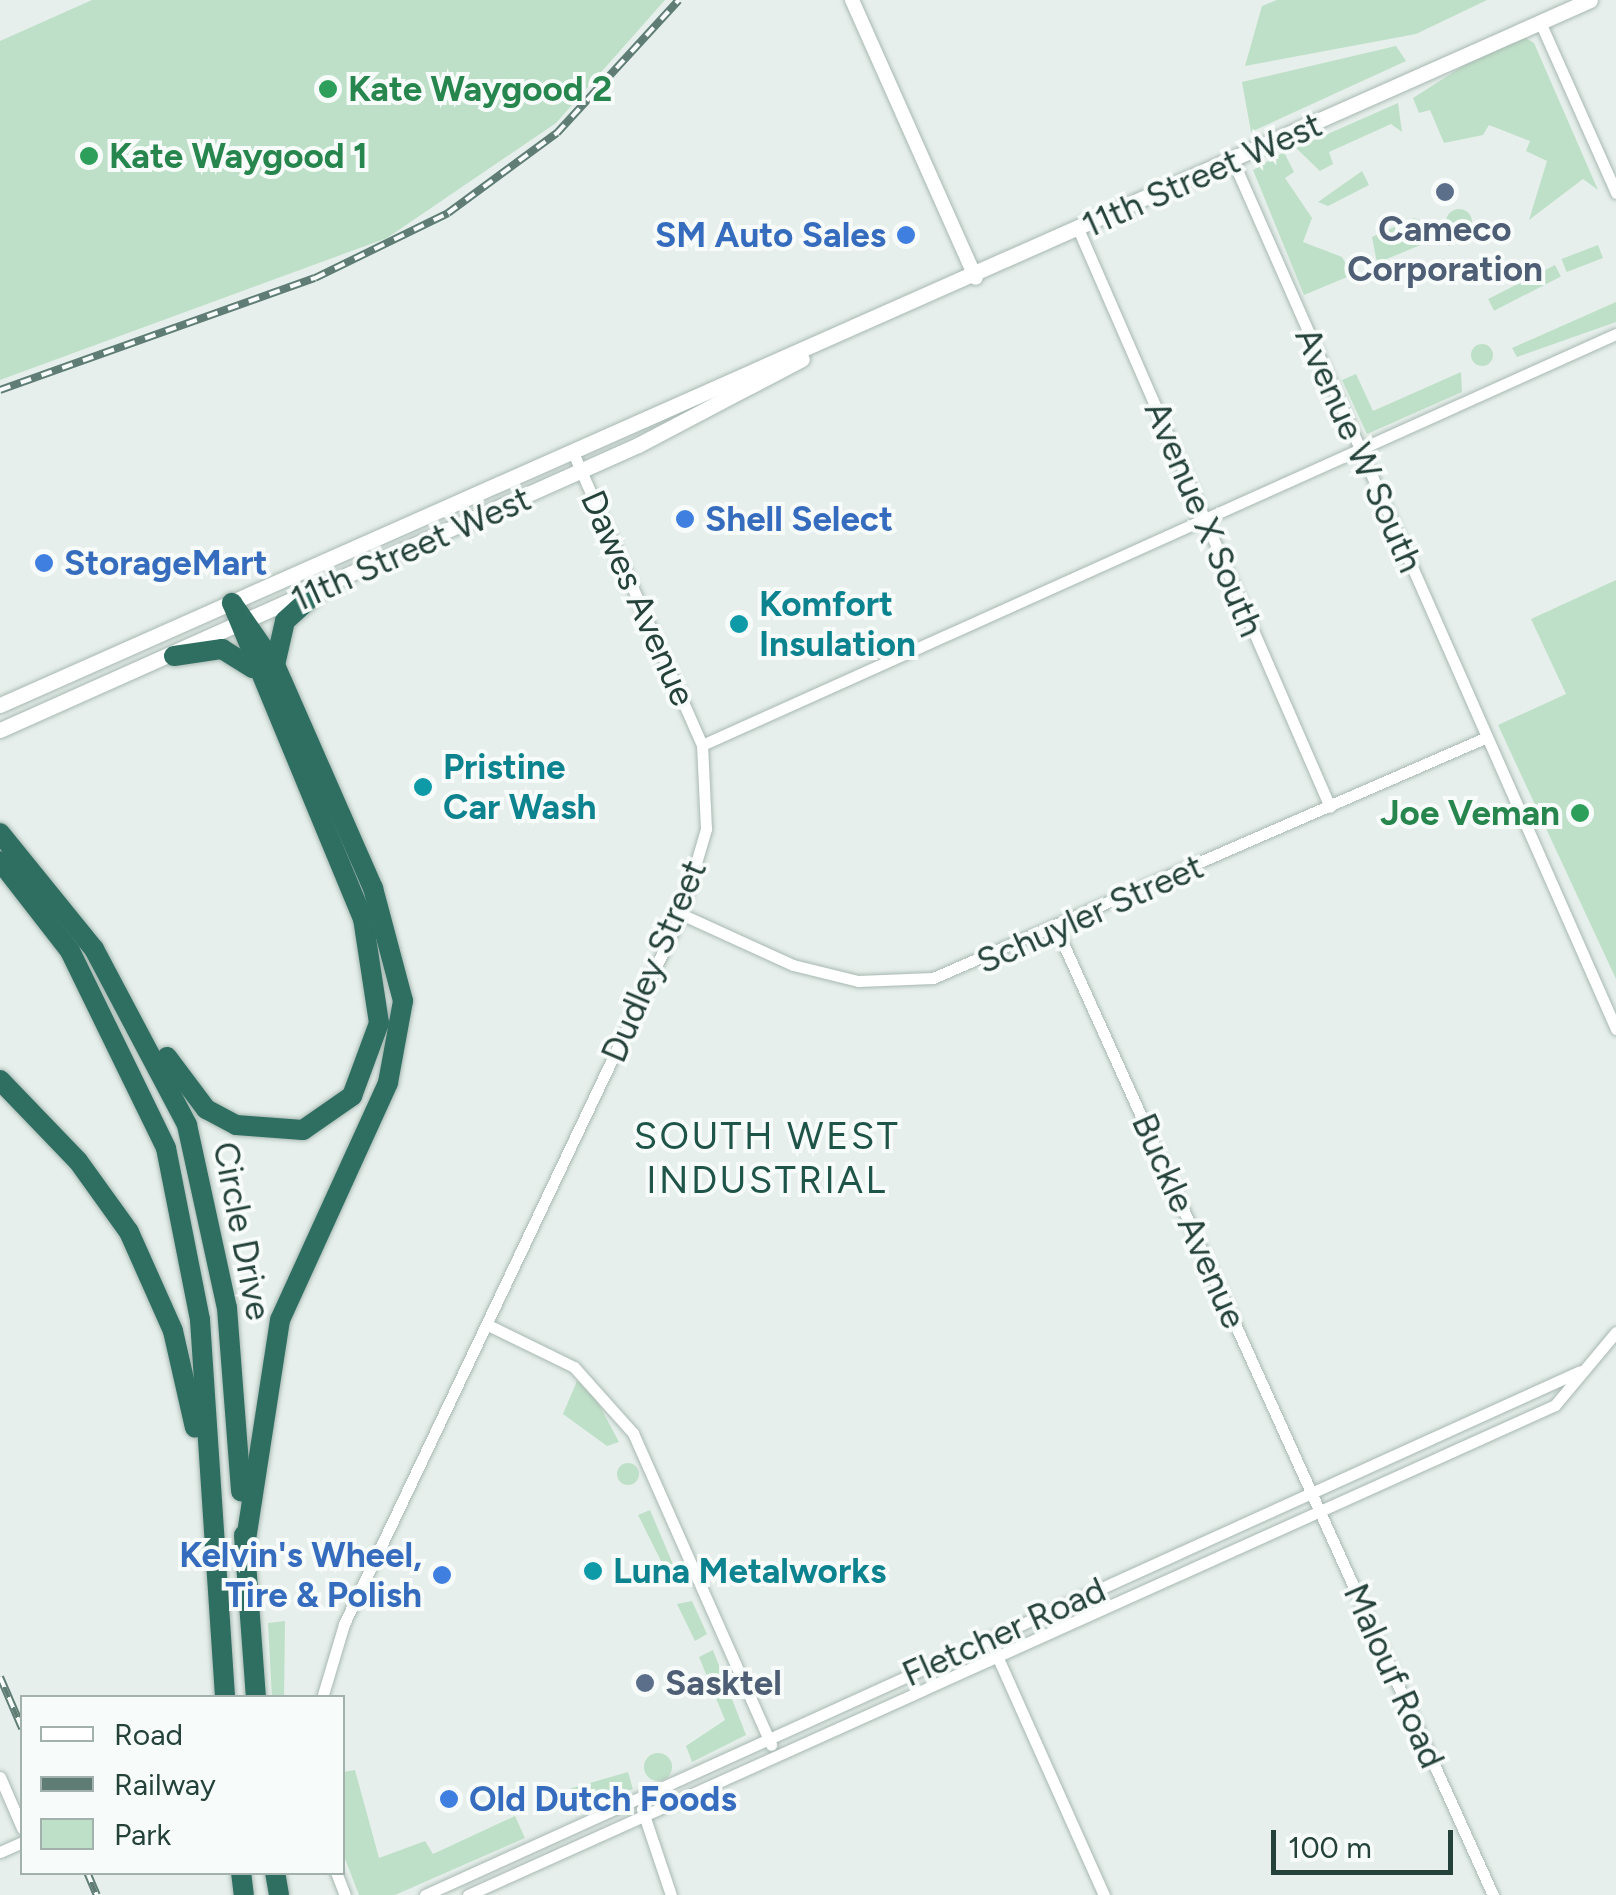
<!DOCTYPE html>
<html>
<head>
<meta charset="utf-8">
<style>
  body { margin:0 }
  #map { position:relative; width:1616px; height:1895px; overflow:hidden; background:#e6efeb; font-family:Figtree,sans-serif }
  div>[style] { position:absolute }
  .green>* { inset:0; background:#bfe0c8; transform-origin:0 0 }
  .round { border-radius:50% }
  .roads { filter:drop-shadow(0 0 2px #a8b8b2) drop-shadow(0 0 2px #a8b8b2) }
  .minor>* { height:11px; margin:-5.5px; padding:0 5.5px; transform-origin:5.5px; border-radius:5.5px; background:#fff }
  .tertiary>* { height:14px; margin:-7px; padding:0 7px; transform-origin:7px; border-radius:7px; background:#fff }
  .secondary>* { height:15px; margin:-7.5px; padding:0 7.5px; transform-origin:7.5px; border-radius:7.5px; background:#fff }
  .motorway>* { height:20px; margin:-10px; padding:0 10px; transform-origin:10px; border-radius:10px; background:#2f6f62 }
  .rail>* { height:8px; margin-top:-4px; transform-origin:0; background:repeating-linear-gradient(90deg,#f7fbf9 0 11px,#5f7d75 0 22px); box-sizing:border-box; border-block:2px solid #5f7d75 }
  .dots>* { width:28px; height:28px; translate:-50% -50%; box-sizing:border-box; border:5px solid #f7fbf9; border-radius:50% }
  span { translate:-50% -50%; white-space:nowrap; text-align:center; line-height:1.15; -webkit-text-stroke:8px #f7fbf9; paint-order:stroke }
  .leisure-label { font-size:35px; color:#27864d; font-weight:700 }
  .left { translate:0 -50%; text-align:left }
  .right { translate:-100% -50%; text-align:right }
  .street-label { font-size:35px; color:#24423a }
  .service-label { font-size:35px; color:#4e5e75; font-weight:700 }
  .shop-label { font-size:35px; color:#366cbe; font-weight:700 }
  .culture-label { font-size:35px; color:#0d838f; font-weight:700 }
  .neighbourhood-label { font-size:38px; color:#1f5548; letter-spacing:2.5px }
  .legend { position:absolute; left:20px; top:1695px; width:325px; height:180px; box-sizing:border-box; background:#f7fbf9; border:2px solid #a3b1ad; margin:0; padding:12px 18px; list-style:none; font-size:30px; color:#24423a }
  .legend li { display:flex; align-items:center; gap:20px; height:50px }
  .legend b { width:50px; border:2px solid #a3b1ad }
  .scale { position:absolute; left:1271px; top:1830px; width:182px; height:45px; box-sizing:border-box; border:5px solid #24423a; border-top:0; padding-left:12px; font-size:30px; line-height:35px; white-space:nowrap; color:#24423a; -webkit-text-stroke:8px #f7fbf9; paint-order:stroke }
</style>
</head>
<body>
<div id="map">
  <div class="green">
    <i style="clip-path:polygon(92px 0,665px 0,556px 123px,387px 238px,0 380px,0 41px)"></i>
    <i style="clip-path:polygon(1277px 0,1487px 0,1416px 34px,1245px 66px,1262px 6px)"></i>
    <i style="clip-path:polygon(1516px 32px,1534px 43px,1598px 190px,1583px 179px,1529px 220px,1547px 161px,1526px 151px,1530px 141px,1489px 125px,1483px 135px,1444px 143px,1430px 110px,1419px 113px,1413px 98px)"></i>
    <i style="clip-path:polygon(1396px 46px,1406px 61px,1251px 132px,1242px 82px)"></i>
    <i style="clip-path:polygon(1398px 103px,1402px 132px,1391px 124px,1329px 152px,1333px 164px,1320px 171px,1296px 148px)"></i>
    <i style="clip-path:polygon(1284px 152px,1294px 172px,1285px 178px,1312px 218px,1303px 242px,1342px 257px,1352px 275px,1304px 295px,1253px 170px)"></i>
    <i style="clip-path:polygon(1362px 171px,1369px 185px,1328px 206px,1318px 202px)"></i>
    <i class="round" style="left:1446px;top:209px;width:26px;height:26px"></i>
    <i style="clip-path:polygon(1414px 218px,1442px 228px,1450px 246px,1422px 234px,1423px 244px,1377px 263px,1372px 237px)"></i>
    <i style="left:1598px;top:245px;width:14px;height:39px;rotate:69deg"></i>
    <i style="left:1555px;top:265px;width:13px;height:75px;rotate:63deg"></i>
    <i style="clip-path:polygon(1616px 302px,1616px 322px,1517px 357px,1512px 348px)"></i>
    <i class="round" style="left:1471px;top:344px;width:22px;height:22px"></i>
    <i style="clip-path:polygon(1461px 372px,1462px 392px,1367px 434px,1342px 380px,1356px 374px,1373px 411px)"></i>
    <i style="clip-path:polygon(1616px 580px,1616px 979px,1498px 725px,1566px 694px,1531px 619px)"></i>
    <i style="clip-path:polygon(577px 1381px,596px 1399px,619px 1442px,607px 1446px,563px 1414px)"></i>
    <i class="round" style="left:617px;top:1463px;width:22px;height:22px"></i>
    <i style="clip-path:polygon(650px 1510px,675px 1569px,666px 1571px,638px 1515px)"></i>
    <i style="clip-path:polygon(692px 1601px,707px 1634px,695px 1641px,677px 1604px)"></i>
    <i style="clip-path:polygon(285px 1621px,284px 1697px,272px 1697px,268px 1623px)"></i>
    <i style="clip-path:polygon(713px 1650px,746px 1735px,692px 1762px,686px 1746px,725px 1720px,699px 1657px)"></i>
    <i class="round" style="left:644px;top:1753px;width:28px;height:28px"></i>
    <i style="clip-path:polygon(355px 1770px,379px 1858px,425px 1841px,433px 1854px,515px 1816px,525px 1838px,395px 1895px,359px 1895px,342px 1851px,343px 1772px)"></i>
    <i style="left:628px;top:1772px;width:18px;height:75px;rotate:74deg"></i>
  </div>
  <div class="roads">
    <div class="minor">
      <i style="left:1540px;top:22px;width:187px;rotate:66deg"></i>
      <i style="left:1233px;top:161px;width:949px;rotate:66.19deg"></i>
      <i style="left:1079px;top:231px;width:628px;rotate:66.45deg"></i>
      <i style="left:702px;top:745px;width:1002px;rotate:-24.21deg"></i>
      <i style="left:681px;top:914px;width:123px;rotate:24.5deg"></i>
      <i style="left:793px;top:965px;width:67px;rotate:13.8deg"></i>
      <i style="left:858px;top:981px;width:75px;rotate:-2.3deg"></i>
      <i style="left:933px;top:978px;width:604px;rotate:-23.51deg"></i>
      <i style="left:1057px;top:930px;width:1059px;rotate:65.69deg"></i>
      <i style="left:488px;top:1325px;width:96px;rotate:26deg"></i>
      <i style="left:574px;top:1367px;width:89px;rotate:48.2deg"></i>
      <i style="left:633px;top:1433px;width:341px;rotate:66.1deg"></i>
      <i style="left:989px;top:1638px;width:282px;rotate:65.9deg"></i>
      <i style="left:322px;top:1698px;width:77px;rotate:-73.4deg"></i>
      <i style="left:344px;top:1624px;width:786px;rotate:-64.61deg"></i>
      <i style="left:681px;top:914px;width:89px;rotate:-73.6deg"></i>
      <i style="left:706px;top:829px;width:84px;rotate:-92.7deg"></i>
      <i style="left:702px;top:745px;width:320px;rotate:-113.8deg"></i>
      <i style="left:0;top:1777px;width:56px;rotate:66.7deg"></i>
      <i style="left:642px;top:1809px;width:91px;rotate:71.4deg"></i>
      <i style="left:0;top:1852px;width:24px;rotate:-24deg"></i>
      <i style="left:336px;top:1872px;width:25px;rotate:69deg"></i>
      <i style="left:425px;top:1895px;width:1268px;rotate:-24.4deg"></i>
      <i style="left:468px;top:1895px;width:1192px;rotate:-24.26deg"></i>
      <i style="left:1555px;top:1405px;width:95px;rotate:-50.1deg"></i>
    </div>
    <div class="tertiary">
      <i style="left:852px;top:0;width:304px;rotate:66deg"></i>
    </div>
    <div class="secondary">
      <i style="left:0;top:705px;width:1739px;rotate:-23.91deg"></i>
      <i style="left:0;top:730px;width:699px;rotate:-24.07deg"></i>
      <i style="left:638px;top:445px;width:185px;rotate:-27.7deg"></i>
    </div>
    <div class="motorway">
      <i style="left:232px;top:603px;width:75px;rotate:55.3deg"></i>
      <i style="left:275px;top:665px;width:244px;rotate:66.3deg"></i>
      <i style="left:373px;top:888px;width:117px;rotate:75.1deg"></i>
      <i style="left:403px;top:1001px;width:83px;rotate:100.4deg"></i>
      <i style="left:388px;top:1083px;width:260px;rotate:114.5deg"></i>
      <i style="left:280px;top:1320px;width:230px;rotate:98.8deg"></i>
      <i style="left:174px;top:656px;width:49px;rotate:-8.3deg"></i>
      <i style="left:222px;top:649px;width:36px;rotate:32deg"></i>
      <i style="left:275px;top:665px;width:45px;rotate:-77.2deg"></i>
      <i style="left:285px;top:621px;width:47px;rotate:-42.4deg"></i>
      <i style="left:0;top:833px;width:149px;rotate:51deg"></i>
      <i style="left:94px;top:949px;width:199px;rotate:62.1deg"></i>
      <i style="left:187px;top:1125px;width:187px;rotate:77.7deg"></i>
      <i style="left:227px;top:1308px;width:184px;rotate:85.6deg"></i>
      <i style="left:0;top:861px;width:114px;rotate:52.1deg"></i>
      <i style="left:70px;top:951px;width:219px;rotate:64deg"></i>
      <i style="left:166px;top:1148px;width:175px;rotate:78.8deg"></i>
      <i style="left:200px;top:1320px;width:379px;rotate:86.2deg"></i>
      <i style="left:167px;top:1057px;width:65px;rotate:53.1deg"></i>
      <i style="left:206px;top:1109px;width:34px;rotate:28deg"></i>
      <i style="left:236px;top:1125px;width:67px;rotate:4.3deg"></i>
      <i style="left:303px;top:1130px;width:60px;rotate:-34.8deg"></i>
      <i style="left:352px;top:1096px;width:78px;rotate:-69.7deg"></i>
      <i style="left:379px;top:1023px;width:105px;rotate:-98.7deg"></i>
      <i style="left:363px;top:919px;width:342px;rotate:-112.5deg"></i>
      <i style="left:0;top:1080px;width:112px;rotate:46.1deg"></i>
      <i style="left:78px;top:1161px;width:87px;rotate:54.3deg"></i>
      <i style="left:129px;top:1232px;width:108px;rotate:66deg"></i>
      <i style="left:173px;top:1331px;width:99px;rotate:77.2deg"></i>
      <i style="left:244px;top:1535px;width:163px;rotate:85.8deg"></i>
      <i style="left:241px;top:1872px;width:23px;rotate:83deg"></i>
      <i style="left:275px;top:1872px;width:23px;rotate:80deg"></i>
    </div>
  </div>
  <div class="rail">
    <i style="left:0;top:390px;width:334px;rotate:-19.6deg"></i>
    <i style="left:315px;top:278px;width:148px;rotate:-26deg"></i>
    <i style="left:448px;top:213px;width:135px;rotate:-36.3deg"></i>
    <i style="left:557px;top:133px;width:180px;rotate:-47.5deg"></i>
    <i style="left:0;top:1677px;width:56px;rotate:66.7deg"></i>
    <i style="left:87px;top:1872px;width:25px;rotate:67deg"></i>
  </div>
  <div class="dots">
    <i style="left:328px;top:89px;background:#2e9e5b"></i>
    <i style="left:89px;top:156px;background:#2e9e5b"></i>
    <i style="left:1445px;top:192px;background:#5c6f8a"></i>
    <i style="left:906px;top:235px;background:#3f7fe0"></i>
    <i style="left:685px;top:519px;background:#3f7fe0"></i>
    <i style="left:44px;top:563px;background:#3f7fe0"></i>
    <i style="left:739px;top:624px;background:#0f9aa8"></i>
    <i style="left:423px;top:787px;background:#0f9aa8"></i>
    <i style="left:1580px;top:813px;background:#2e9e5b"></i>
    <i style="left:593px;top:1571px;background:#0f9aa8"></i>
    <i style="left:442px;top:1575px;background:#3f7fe0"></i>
    <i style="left:645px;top:1683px;background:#5c6f8a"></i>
    <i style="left:449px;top:1799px;background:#3f7fe0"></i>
  </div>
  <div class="leisure-label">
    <span class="left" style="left:348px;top:89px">Kate Waygood 2</span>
    <span class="left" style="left:109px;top:156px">Kate Waygood 1</span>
    <span class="right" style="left:1560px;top:813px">Joe Veman</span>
  </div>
  <div class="street-label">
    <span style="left:1202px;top:175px;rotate:-24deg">11th Street West</span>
    <span style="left:1359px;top:450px;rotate:66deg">Avenue W South</span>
    <span style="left:1204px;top:519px;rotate:67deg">Avenue X South</span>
    <span style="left:411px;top:549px;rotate:-24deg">11th Street West</span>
    <span style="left:638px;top:598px;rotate:66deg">Dawes Avenue</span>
    <span style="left:1090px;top:914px;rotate:-24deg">Schuyler Street</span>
    <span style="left:654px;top:961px;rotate:-67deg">Dudley Street</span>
    <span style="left:1189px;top:1221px;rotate:66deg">Buckle Avenue</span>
    <span style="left:242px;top:1231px;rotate:79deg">Circle Drive</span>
    <span style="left:1004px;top:1632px;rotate:-24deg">Fletcher Road</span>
    <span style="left:1394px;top:1676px;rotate:66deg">Malouf Road</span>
  </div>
  <div class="service-label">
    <span style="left:1445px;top:249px">Cameco<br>Corporation</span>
    <span class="left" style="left:665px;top:1683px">Sasktel</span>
  </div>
  <div class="shop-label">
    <span class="right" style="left:886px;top:235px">SM Auto Sales</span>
    <span class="left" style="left:705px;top:519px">Shell Select</span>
    <span class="left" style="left:64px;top:563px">StorageMart</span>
    <span class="right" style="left:422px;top:1575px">Kelvin's Wheel,<br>Tire &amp; Polish</span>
    <span class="left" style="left:469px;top:1799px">Old Dutch Foods</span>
  </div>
  <div class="culture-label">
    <span class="left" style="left:759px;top:624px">Komfort<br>Insulation</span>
    <span class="left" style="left:443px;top:787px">Pristine<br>Car Wash</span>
    <span class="left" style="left:613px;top:1571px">Luna Metalworks</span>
  </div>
  <div class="neighbourhood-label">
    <span style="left:767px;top:1159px">SOUTH WEST<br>INDUSTRIAL</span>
  </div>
  <ul class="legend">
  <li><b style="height:12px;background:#fff"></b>Road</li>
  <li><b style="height:12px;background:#5f7d75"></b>Railway</li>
  <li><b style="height:28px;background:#bfe0c8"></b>Park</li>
  </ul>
  <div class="scale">100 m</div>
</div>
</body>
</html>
